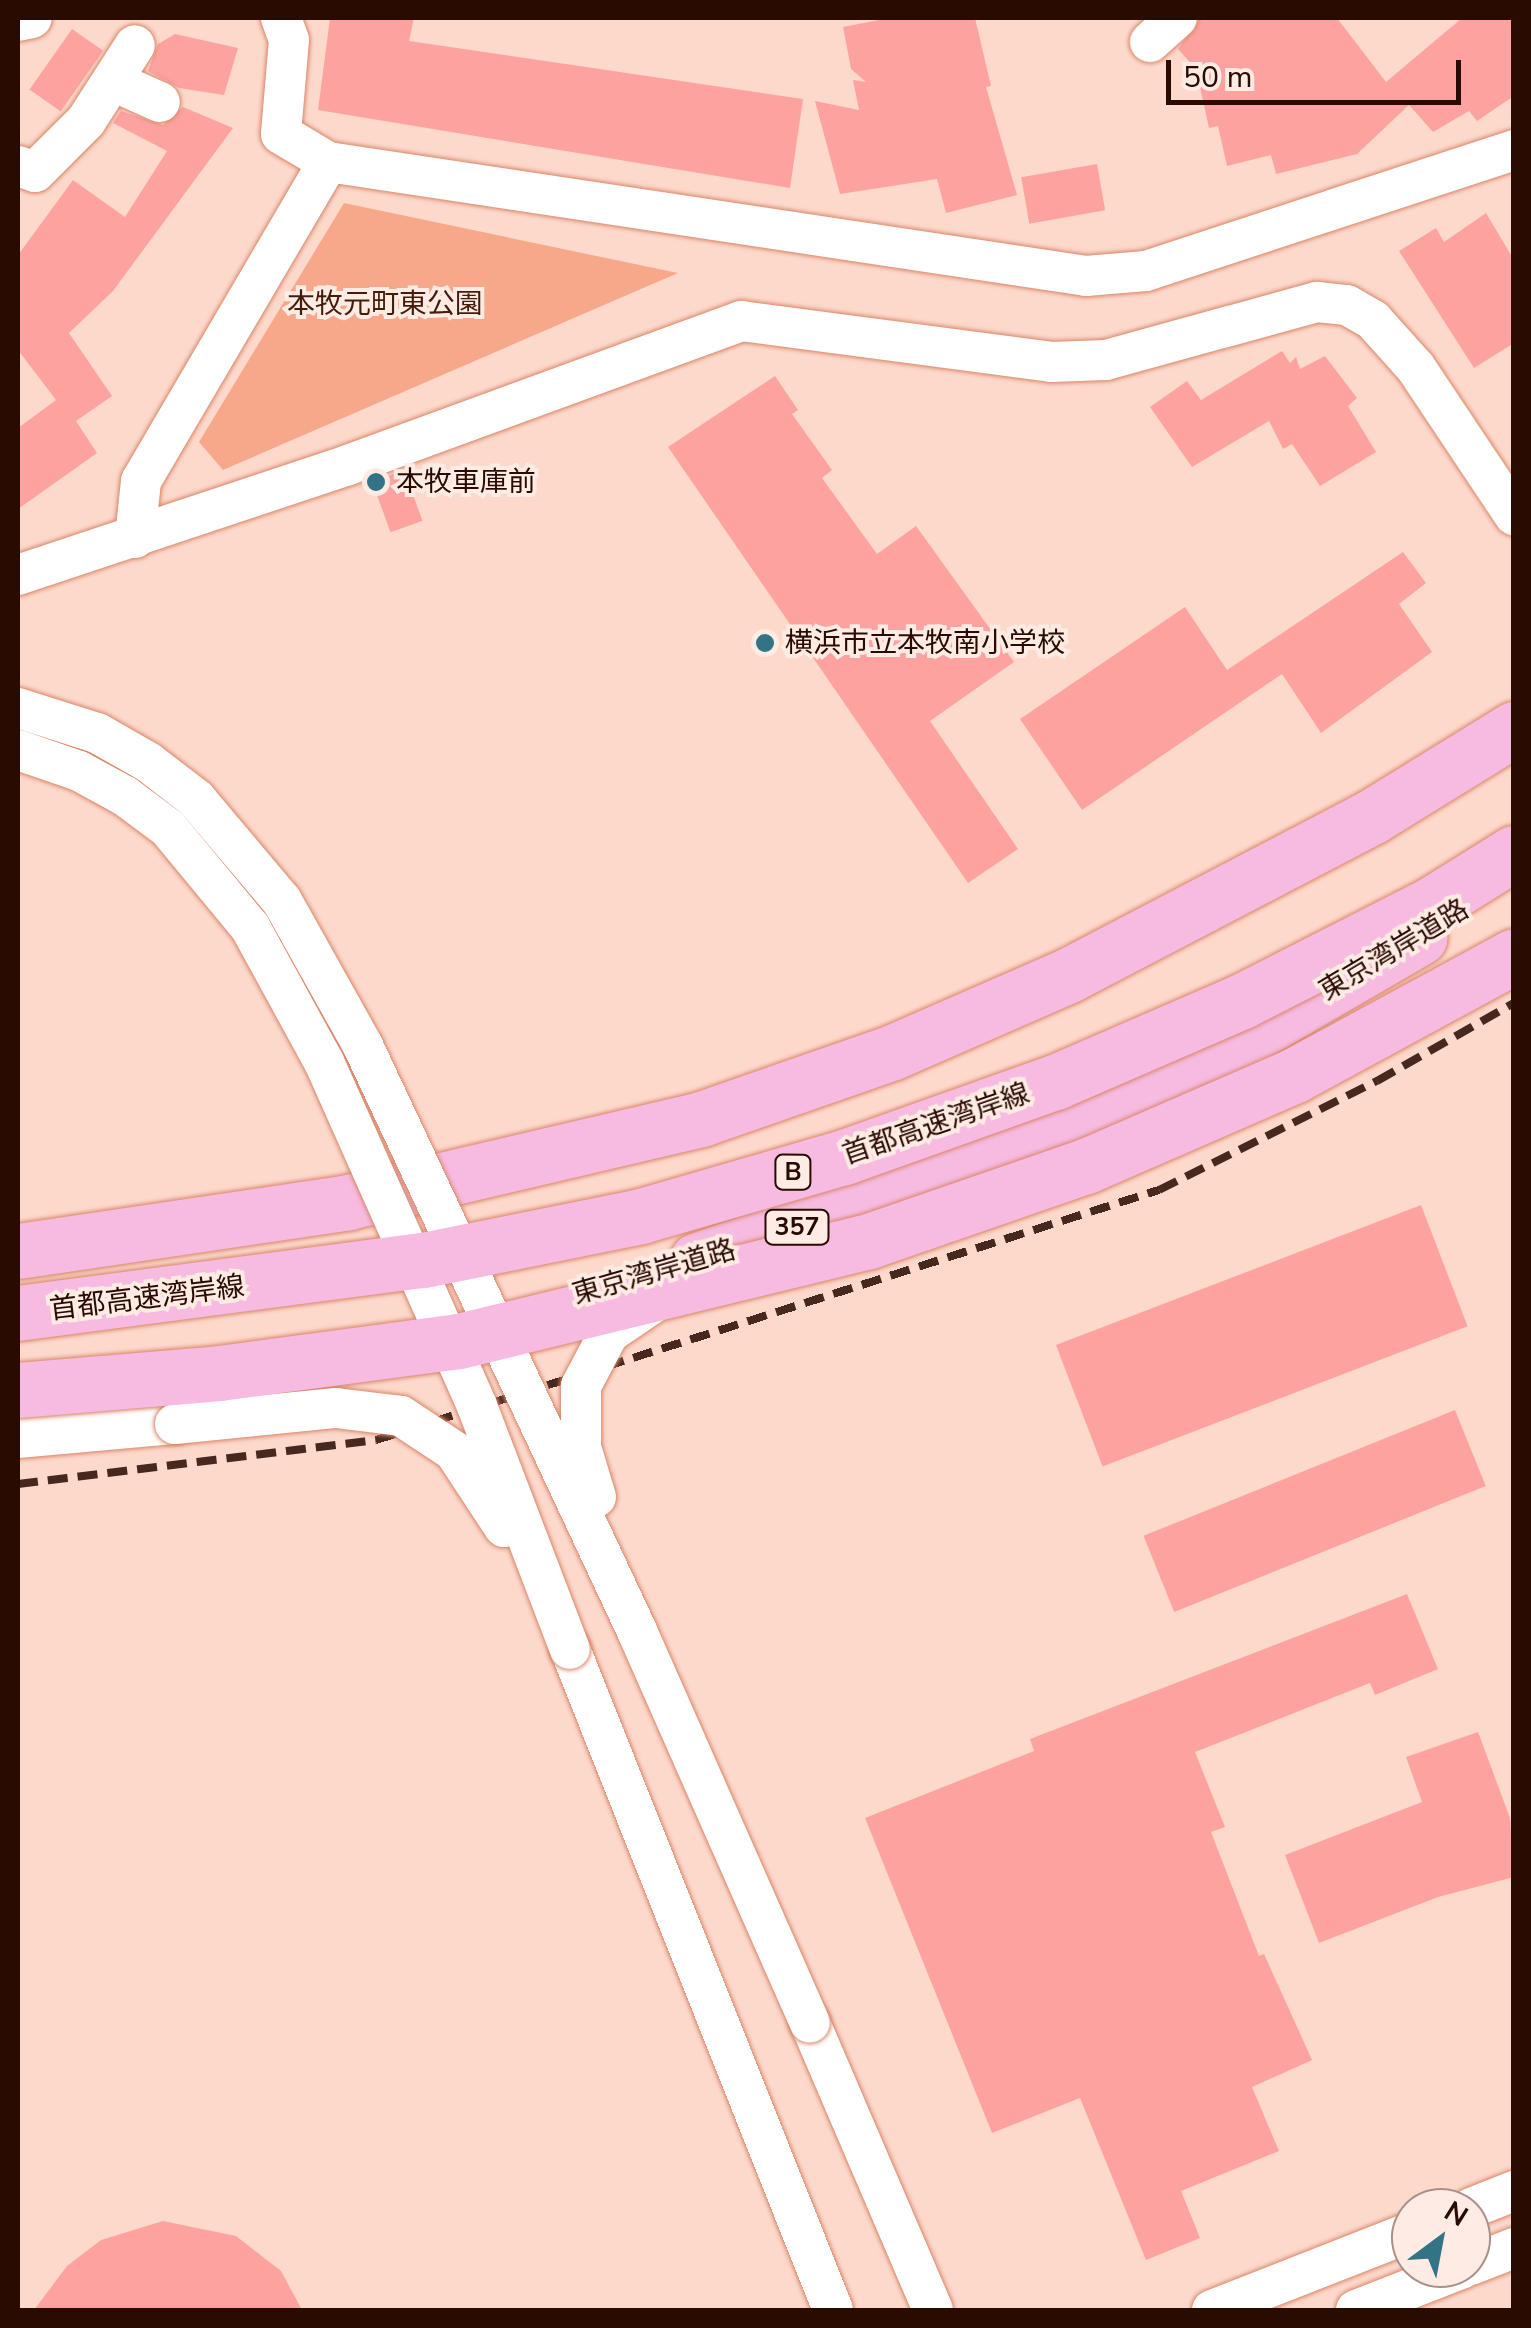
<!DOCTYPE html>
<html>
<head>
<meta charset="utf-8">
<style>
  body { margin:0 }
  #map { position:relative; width:1531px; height:2328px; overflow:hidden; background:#fdd9cc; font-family:"Nunito Sans","Noto Sans JP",sans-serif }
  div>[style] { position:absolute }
  .green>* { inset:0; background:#f8a88a }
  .building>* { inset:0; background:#fea2a0; transform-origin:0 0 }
  .roads { filter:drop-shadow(0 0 2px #d88668) drop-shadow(0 0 2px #d88668) }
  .minor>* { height:40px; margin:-20px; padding:0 20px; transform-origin:20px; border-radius:20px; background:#fff }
  .highway>* { height:55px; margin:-27.5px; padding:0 27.5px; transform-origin:27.5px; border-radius:27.5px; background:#f7bbe1 }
  .rail>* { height:8px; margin-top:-4px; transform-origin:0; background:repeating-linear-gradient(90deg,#47281e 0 20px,transparent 0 30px) }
  .bridges { filter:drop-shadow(0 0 2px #d88668) drop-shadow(0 0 2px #d88668) }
  .minor-bridge>* { height:40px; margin:-20px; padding:0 20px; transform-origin:20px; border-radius:20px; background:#fff }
  .highway-bridge>* { height:55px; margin:-27.5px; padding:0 27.5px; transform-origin:27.5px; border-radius:27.5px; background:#f7bbe1 }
  .dots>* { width:28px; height:28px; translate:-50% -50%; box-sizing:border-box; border:5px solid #fdebe4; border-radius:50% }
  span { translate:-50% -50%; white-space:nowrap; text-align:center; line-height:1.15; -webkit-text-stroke:8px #fdebe4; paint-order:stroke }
  .shield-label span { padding:2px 8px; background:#fdebe4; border:2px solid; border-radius:8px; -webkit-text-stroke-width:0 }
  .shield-label { font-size:25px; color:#290b02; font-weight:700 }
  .park-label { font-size:28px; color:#451c0c }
  .poi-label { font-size:28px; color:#290b02 }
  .left { translate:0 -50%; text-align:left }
  .street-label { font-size:28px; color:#290b02 }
  .frame { position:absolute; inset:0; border:20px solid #290b02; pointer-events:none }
  .north { position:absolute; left:1391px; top:2188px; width:100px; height:100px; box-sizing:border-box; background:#fdebe4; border:2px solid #a8918a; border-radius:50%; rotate:32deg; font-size:28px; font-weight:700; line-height:40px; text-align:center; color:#290b02 }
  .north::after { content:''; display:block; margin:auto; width:35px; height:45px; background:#327386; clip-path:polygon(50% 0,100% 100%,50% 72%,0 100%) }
  .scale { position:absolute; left:1166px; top:60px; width:295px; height:45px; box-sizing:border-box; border:5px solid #290b02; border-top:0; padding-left:12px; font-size:30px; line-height:35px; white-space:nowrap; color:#290b02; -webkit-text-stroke:8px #fdebe4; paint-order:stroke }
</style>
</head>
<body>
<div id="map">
  <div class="green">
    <i style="clip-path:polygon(344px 203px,587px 254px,678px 273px,223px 470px,199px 442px)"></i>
  </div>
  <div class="building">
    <i style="clip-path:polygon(330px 18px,414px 18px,409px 41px,803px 99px,790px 188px,318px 110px)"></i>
    <i style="clip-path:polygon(889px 18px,975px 18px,991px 86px,986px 87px,1017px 195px,946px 213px,937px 179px,840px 194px,815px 101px,859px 110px,853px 80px,866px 82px,851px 69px,843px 27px)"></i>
    <i style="clip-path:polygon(1200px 18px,1337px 18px,1386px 82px,1462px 18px,1514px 18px,1514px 96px,1477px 121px,1469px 111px,1433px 132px,1409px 105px,1357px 154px,1276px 174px,1271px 155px,1227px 166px,1218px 126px,1209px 128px,1196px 69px,1178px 49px)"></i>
    <i style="left:72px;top:29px;width:38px;height:74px;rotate:35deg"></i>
    <i style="clip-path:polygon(175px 34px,238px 48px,224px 95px,179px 88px,148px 71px,158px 44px)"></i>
    <i style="clip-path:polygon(183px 107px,233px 128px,113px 291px,69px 333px,112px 396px,76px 421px,97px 453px,18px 509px,18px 428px,56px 400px,18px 350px,18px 255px,73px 180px,125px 217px,167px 151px,113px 123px,121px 111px,163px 125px)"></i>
    <i style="left:1097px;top:164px;width:47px;height:77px;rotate:80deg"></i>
    <i style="clip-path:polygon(1486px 213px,1514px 260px,1514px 343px,1474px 368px,1399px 251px,1436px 228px,1444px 242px)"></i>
    <i style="clip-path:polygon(1282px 351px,1290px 363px,1296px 357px,1300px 369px,1325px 356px,1357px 398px,1348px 406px,1376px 452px,1320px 486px,1292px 444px,1283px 449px,1269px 421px,1192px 467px,1150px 407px,1187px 381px,1201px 400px)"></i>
    <i style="clip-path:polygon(775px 376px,798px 410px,792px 414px,832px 470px,822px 478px,877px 554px,916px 526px,1014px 662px,930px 721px,1018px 849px,968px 883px,668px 447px)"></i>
    <i style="left:404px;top:470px;width:54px;height:34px;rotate:70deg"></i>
    <i style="clip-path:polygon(1403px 552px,1426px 583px,1399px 604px,1432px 652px,1321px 733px,1282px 674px,1082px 810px,1020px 719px,1185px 607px,1227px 670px)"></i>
    <i style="left:1421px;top:1205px;width:130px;height:391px;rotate:69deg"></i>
    <i style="left:1455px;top:1410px;width:82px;height:336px;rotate:68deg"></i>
    <i style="clip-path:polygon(1407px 1594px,1438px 1669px,1375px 1695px,1370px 1683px,1195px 1752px,1225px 1827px,1211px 1832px,1259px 1956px,1264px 1954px,1312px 2060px,1252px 2087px,1279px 2151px,1181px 2191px,1200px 2238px,1146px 2260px,1080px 2098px,992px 2133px,865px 1818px,1034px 1751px,1030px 1739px)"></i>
    <i style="clip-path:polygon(1478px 1732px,1510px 1818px,1514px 1877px,1438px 1897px,1319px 1943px,1285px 1855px,1422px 1802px,1406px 1757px)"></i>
    <i style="clip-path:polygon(163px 2221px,236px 2236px,281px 2271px,302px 2310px,34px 2310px,67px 2266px,101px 2240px)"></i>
  </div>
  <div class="roads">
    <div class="minor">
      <i style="left:281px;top:18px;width:23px;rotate:70deg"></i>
      <i style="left:289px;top:40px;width:94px;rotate:94.9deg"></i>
      <i style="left:281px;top:134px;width:55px;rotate:30.8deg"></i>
      <i style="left:328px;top:162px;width:767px;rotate:8.55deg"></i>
      <i style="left:1086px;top:276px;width:60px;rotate:-4.8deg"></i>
      <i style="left:1146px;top:271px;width:387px;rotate:-18.2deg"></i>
      <i style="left:18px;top:21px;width:14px;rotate:-12deg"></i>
      <i style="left:1150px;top:42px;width:36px;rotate:-42deg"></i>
      <i style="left:115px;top:82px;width:49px;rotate:24deg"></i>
      <i style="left:18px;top:166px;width:18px;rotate:19deg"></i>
      <i style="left:35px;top:172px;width:72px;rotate:-45deg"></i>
      <i style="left:86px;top:121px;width:90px;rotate:-57.2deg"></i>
      <i style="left:135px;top:538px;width:57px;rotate:-84deg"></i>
      <i style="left:141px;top:481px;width:370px;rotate:-59.6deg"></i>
      <i style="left:18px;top:575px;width:348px;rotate:-18.4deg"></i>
      <i style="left:348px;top:465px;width:419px;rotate:-20.1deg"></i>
      <i style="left:741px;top:321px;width:313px;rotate:7.5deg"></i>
      <i style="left:1051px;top:362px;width:55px;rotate:-2.1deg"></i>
      <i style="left:1106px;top:360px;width:219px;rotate:-15.4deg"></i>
      <i style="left:1317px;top:302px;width:30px;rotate:6deg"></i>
      <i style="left:1347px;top:305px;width:30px;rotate:30deg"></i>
      <i style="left:1373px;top:320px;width:64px;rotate:48.1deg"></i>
      <i style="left:1416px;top:368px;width:177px;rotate:56.3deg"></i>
      <i style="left:18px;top:1438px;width:158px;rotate:-5.1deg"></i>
      <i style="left:570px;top:1649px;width:711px;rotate:68.3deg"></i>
      <i style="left:810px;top:2023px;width:312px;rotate:66.8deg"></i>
      <i style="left:1471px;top:2208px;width:46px;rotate:-21.6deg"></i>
      <i style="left:1471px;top:2265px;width:46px;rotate:-21.6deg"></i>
      <i style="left:1212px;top:2310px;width:214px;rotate:-21.4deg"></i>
      <i style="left:1356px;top:2310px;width:115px;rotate:-21.4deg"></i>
    </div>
    <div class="highway">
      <i style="left:18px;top:1251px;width:334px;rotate:-8.4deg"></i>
      <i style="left:348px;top:1202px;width:363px;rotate:-13.2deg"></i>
      <i style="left:701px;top:1119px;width:203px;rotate:-19.2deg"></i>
      <i style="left:893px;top:1052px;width:192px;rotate:-23.6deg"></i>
      <i style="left:1069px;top:975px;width:343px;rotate:-27.6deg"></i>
      <i style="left:1373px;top:816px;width:166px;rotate:-31.7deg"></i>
      <i style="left:697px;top:1260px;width:251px;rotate:-18.8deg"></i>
      <i style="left:935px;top:1179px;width:161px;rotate:-22.6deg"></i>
      <i style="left:1084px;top:1117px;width:135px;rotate:-24.5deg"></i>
      <i style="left:1207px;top:1061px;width:246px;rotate:-30.2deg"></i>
    </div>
  </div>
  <div class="rail">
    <i style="left:18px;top:1484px;width:361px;rotate:-7deg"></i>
    <i style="left:376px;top:1440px;width:822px;rotate:-17.71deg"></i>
    <i style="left:1159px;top:1190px;width:244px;rotate:-26.6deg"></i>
    <i style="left:1377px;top:1081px;width:158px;rotate:-29.7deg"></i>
  </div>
  <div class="bridges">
    <div class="minor-bridge">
      <i style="left:18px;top:708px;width:83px;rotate:17.6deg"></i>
      <i style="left:97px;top:733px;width:59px;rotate:29.6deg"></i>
      <i style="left:148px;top:762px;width:61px;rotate:37.6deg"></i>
      <i style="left:196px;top:799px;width:133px;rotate:49.9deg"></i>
      <i style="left:282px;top:901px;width:166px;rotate:60.8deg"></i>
      <i style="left:363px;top:1046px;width:646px;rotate:64.9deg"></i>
      <i style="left:637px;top:1631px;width:428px;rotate:66.2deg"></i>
      <i style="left:18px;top:750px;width:65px;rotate:19deg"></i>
      <i style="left:79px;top:771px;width:52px;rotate:28.5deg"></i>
      <i style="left:125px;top:796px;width:54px;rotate:36.7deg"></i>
      <i style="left:168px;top:828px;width:129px;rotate:50.4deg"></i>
      <i style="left:250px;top:927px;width:154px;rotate:61.3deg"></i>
      <i style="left:324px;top:1062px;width:376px;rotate:66deg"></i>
      <i style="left:477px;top:1406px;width:260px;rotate:69.1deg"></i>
      <i style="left:175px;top:1424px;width:162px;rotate:-5.7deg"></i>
      <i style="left:336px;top:1408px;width:65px;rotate:7deg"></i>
      <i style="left:401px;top:1416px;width:64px;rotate:33.4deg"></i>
      <i style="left:454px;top:1451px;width:91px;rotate:56.7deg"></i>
      <i style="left:596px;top:1497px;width:52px;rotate:-106.7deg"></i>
      <i style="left:581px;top:1447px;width:61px;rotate:-90deg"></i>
      <i style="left:581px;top:1386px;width:60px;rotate:-62.2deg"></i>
      <i style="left:609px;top:1333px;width:53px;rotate:-34.3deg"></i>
    </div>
    <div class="highway-bridge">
      <i style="left:18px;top:1313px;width:408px;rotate:-7.5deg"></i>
      <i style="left:423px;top:1260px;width:222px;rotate:-11.4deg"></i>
      <i style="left:641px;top:1216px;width:211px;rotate:-16.2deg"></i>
      <i style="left:844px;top:1157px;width:224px;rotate:-19.6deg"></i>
      <i style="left:1055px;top:1082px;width:204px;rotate:-23.4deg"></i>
      <i style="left:1242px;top:1001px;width:213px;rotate:-27deg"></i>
      <i style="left:1432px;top:904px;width:97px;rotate:-31.9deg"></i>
      <i style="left:18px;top:1390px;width:202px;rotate:-4.8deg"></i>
      <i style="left:219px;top:1373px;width:242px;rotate:-7.6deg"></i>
      <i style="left:459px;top:1341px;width:422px;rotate:-13.7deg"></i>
      <i style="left:869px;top:1241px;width:230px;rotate:-19.1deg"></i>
      <i style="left:1086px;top:1166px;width:228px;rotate:-23.5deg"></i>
      <i style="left:1295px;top:1075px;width:249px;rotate:-28.5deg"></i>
    </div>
  </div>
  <div class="dots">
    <i style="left:376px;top:482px;background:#327386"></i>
    <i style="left:765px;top:643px;background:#327386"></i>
  </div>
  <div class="shield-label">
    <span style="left:793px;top:1172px">B</span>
    <span style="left:797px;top:1227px">357</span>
  </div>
  <div class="park-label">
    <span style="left:385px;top:304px">本牧元町東公園</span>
  </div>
  <div class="poi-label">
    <span class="left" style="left:396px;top:482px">本牧車庫前</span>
    <span class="left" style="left:785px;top:643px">横浜市立本牧南小学校</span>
  </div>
  <div class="street-label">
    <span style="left:1394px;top:950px;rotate:-31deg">東京湾岸道路</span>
    <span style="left:936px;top:1124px;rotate:-19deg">首都高速湾岸線</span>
    <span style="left:654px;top:1272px;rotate:-16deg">東京湾岸道路</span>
    <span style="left:147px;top:1298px;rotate:-7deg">首都高速湾岸線</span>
  </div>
  <div class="frame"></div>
  <div class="north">N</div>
  <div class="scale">50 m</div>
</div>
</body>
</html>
